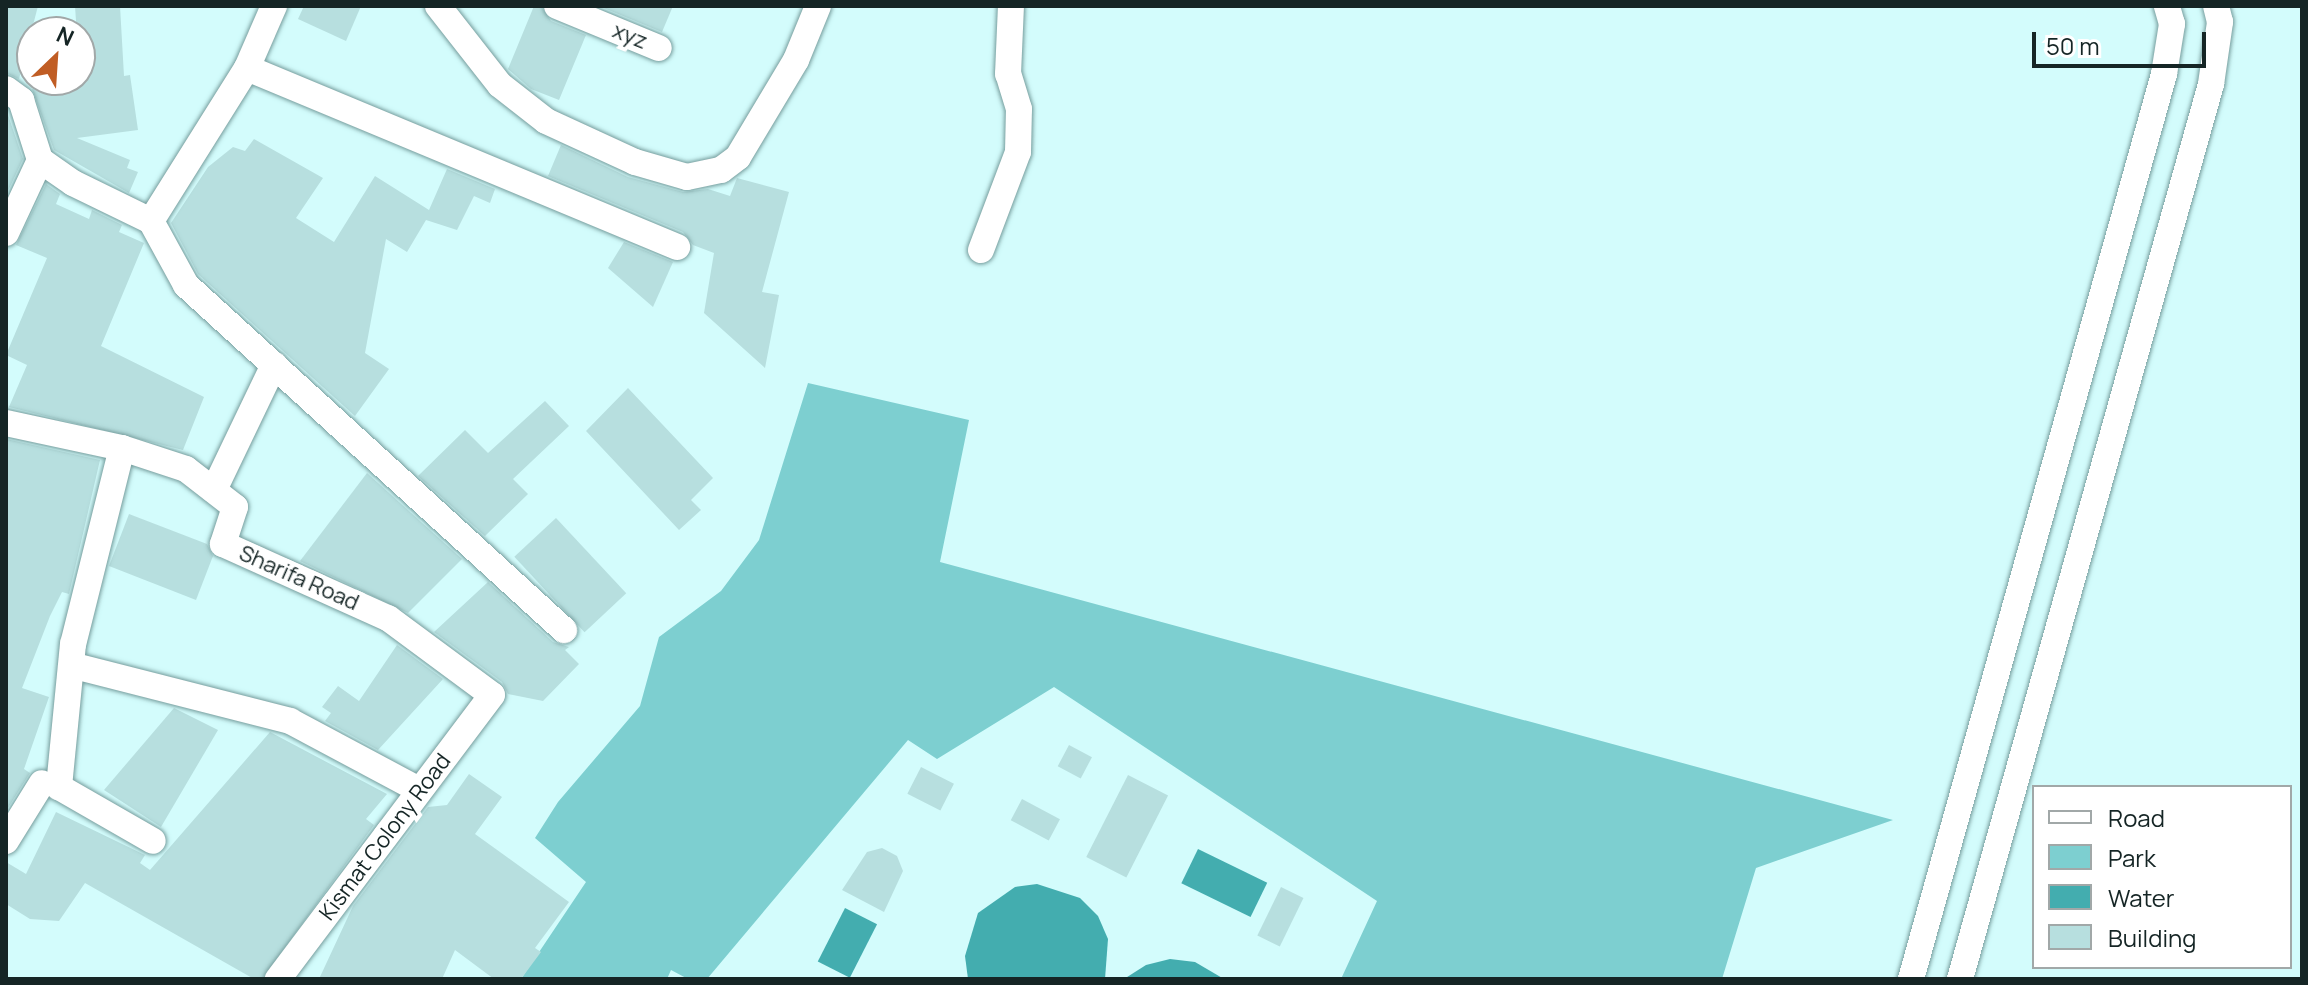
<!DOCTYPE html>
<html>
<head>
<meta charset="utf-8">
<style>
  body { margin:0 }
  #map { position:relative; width:2308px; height:985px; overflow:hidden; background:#d3fcfc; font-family:Manrope,sans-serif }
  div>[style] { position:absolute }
  .green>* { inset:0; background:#7dcfd0 }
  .water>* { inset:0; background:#43adaf; transform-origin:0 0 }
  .building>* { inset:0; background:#b7dfdf; transform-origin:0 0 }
  .roads { filter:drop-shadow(0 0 2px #769d9d) drop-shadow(0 0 2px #769d9d) }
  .minor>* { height:26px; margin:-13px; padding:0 13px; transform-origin:13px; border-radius:13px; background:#fff }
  span { translate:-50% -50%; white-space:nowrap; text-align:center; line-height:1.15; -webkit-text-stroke:8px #fff; paint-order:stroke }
  .street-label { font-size:22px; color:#152525 }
  .frame { position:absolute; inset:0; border:8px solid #152525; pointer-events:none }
  .legend { position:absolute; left:2032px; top:785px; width:260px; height:184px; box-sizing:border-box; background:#fff; border:2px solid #a1a8a8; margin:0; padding:10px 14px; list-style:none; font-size:24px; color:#152525 }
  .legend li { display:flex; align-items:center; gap:16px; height:40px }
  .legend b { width:40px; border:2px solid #a1a8a8 }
  .north { position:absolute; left:16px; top:16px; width:80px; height:80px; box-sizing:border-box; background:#fff; border:2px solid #a1a8a8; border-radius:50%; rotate:25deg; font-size:22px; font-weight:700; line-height:32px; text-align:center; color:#152525 }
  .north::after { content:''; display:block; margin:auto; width:28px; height:36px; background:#c05d24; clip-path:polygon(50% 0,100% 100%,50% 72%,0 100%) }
  .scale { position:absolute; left:2032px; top:32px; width:174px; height:36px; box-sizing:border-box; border:4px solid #152525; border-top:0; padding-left:10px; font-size:24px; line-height:28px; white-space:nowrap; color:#152525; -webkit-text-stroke:6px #fff; paint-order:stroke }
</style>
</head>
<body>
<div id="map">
  <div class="green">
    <i style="clip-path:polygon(808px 383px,969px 420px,940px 562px,1893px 820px,1756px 868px,1722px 979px,1341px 979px,1377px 901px,1054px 687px,937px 759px,908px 740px,707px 979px,688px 979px,671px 970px,667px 979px,521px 979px,586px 882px,535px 838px,558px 802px,640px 706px,659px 637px,721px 591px,759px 540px)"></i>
  </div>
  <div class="water">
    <i style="left:1198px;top:849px;width:77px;height:38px;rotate:26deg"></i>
    <i style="clip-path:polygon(1037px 884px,1080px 898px,1098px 916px,1108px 939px,1105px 979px,968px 979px,965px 956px,978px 913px,1015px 887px)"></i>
    <i style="left:845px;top:908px;width:36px;height:60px;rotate:27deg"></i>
    <i style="clip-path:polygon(1170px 959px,1195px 962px,1224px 979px,1124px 979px,1146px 965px)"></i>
  </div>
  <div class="building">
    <i style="clip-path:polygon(6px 6px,38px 6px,19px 79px,6px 73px)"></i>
    <i style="clip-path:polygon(75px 6px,120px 6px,124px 76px,130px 75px,138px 130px,77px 138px,130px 160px,127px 168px,138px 172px,129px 193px,54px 150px,32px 89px,80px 82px)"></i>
    <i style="clip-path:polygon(304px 6px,361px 6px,346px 41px,298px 19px)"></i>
    <i style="clip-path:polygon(534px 6px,541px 6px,551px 21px,586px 35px,559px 100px,531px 89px,508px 69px)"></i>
    <i style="clip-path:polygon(599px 6px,673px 6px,662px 32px)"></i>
    <i style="clip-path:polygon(6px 109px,23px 159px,6px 195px)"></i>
    <i style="clip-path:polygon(254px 139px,323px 178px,296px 218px,334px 242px,375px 176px,429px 210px,447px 169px,495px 189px,490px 203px,474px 196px,457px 230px,426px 220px,407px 252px,386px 239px,365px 353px,389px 369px,355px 416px,198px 274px,171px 223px,208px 167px,233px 147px,245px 151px)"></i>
    <i style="clip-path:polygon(561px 145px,628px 177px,683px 192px,708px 189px,730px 196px,737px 178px,789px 192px,762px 292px,779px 295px,765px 368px,704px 313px,714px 253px,693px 245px,683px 232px,548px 176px)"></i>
    <i style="clip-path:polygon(46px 184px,60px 194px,56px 204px,89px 219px,92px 210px,122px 225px,119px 232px,144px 243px,101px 346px,204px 397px,183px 450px,9px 407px,27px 365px,6px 355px,47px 258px,16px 245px)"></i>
    <i style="clip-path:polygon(624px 242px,673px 262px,653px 307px,608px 268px)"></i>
    <i style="clip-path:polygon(628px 388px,713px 478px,691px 500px,701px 510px,679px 530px,586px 431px)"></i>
    <i style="clip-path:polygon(545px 401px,569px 426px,513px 479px,528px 494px,485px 536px,418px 476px,465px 430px,488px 453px)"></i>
    <i style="clip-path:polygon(6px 439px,100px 460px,69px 594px,62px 592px,50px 616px,22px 688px,49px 697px,24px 769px,30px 773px,6px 811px)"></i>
    <i style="clip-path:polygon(367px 473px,462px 559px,408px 613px,300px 561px)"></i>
    <i style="clip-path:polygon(129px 514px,207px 544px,213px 556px,196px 600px,109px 566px)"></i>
    <i style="left:556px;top:518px;width:103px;height:57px;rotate:47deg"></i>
    <i style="clip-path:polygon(488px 582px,553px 642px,569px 647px,565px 650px,579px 664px,543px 701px,508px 694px,502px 682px,434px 632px)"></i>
    <i style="clip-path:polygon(397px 645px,443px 679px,378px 750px,325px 721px,331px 713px,322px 707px,338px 686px,359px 701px)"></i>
    <i style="clip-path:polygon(174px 708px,218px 730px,161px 827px,104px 790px)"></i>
    <i style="clip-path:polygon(270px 732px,387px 794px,366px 819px,374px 825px,262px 979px,254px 979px,85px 883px,59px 921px,30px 919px,6px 904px,6px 862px,26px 874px,56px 812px,145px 855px,140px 863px,150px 870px)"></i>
    <i style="left:1069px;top:745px;width:26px;height:24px;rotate:28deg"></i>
    <i style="left:921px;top:767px;width:37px;height:30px;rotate:27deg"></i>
    <i style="clip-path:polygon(469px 774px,502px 797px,475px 834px,569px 902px,535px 948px,541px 952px,521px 979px,494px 979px,455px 950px,442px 979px,319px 979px,353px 906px,428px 807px,447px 805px)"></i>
    <i style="left:1128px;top:775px;width:45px;height:92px;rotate:27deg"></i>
    <i style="left:1022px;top:799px;width:43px;height:24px;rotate:28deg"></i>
    <i style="clip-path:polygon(882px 848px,897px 856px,903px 871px,884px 912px,842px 890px,867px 852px)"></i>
    <i style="left:1281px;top:887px;width:25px;height:54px;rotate:26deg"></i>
  </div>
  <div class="roads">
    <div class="minor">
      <i style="left:438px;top:6px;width:100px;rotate:51.9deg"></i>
      <i style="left:500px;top:85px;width:58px;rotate:38deg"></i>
      <i style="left:546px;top:121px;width:98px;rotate:24.7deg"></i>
      <i style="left:635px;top:162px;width:54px;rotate:16.1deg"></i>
      <i style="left:687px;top:177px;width:35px;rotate:-12deg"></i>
      <i style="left:721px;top:170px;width:21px;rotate:-37deg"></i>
      <i style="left:738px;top:157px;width:113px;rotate:-59.1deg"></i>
      <i style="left:796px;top:60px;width:58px;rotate:-67.8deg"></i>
      <i style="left:557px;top:6px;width:110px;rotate:22.4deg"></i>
      <i style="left:247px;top:68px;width:466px;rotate:22.6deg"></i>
      <i style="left:6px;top:89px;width:19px;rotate:36deg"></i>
      <i style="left:21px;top:100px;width:63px;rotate:72.4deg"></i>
      <i style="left:40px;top:160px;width:40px;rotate:34.9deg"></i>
      <i style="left:73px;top:183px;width:87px;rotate:26deg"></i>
      <i style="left:151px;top:221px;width:73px;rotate:61.3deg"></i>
      <i style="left:186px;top:285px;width:512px;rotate:42.39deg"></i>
      <i style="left:151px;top:221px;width:181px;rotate:-57.9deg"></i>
      <i style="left:247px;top:68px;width:68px;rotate:-66.5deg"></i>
      <i style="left:6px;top:233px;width:81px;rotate:-65deg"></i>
      <i style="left:981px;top:250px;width:105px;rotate:-69.3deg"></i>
      <i style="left:1018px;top:152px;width:43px;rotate:-88.7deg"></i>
      <i style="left:1019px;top:109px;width:37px;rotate:-107deg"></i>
      <i style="left:1008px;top:74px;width:68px;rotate:-87.5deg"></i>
      <i style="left:6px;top:423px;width:119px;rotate:12.2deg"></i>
      <i style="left:122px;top:448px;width:67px;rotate:18.2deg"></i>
      <i style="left:186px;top:469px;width:62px;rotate:37.8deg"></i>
      <i style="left:235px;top:507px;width:39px;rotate:108deg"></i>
      <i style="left:223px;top:544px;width:181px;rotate:24.2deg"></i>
      <i style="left:388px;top:618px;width:129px;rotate:36.5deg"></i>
      <i style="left:492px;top:695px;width:356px;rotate:127deg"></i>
      <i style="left:122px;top:448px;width:202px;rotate:104deg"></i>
      <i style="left:73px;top:644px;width:144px;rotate:95.6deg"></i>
      <i style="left:59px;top:787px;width:108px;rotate:29.9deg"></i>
      <i style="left:214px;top:490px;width:139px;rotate:-64.4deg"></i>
      <i style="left:75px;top:666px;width:222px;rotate:14.3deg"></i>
      <i style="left:290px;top:721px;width:146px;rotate:28.1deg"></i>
      <i style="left:6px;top:841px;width:68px;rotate:-58.2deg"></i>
      <i style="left:1911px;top:979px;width:940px;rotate:-74.38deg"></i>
      <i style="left:2164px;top:74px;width:51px;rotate:-80.9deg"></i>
      <i style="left:2172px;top:24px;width:19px;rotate:-106deg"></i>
      <i style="left:1960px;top:979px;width:930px;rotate:-74.33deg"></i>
      <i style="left:2211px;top:84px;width:63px;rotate:-81.7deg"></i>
      <i style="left:2220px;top:22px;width:16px;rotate:-104deg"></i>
    </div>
  </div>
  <div class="street-label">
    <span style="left:630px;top:36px;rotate:22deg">xyz</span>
    <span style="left:299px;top:578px;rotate:24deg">Sharifa Road</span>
    <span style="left:385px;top:837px;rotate:-53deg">Kismat Colony Road</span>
  </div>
  <div class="frame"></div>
  <ul class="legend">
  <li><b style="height:10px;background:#fff"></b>Road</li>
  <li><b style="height:22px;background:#7dcfd0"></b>Park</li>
  <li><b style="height:22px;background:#43adaf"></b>Water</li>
  <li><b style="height:22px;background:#b7dfdf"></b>Building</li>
  </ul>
  <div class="north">N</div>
  <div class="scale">50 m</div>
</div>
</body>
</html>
